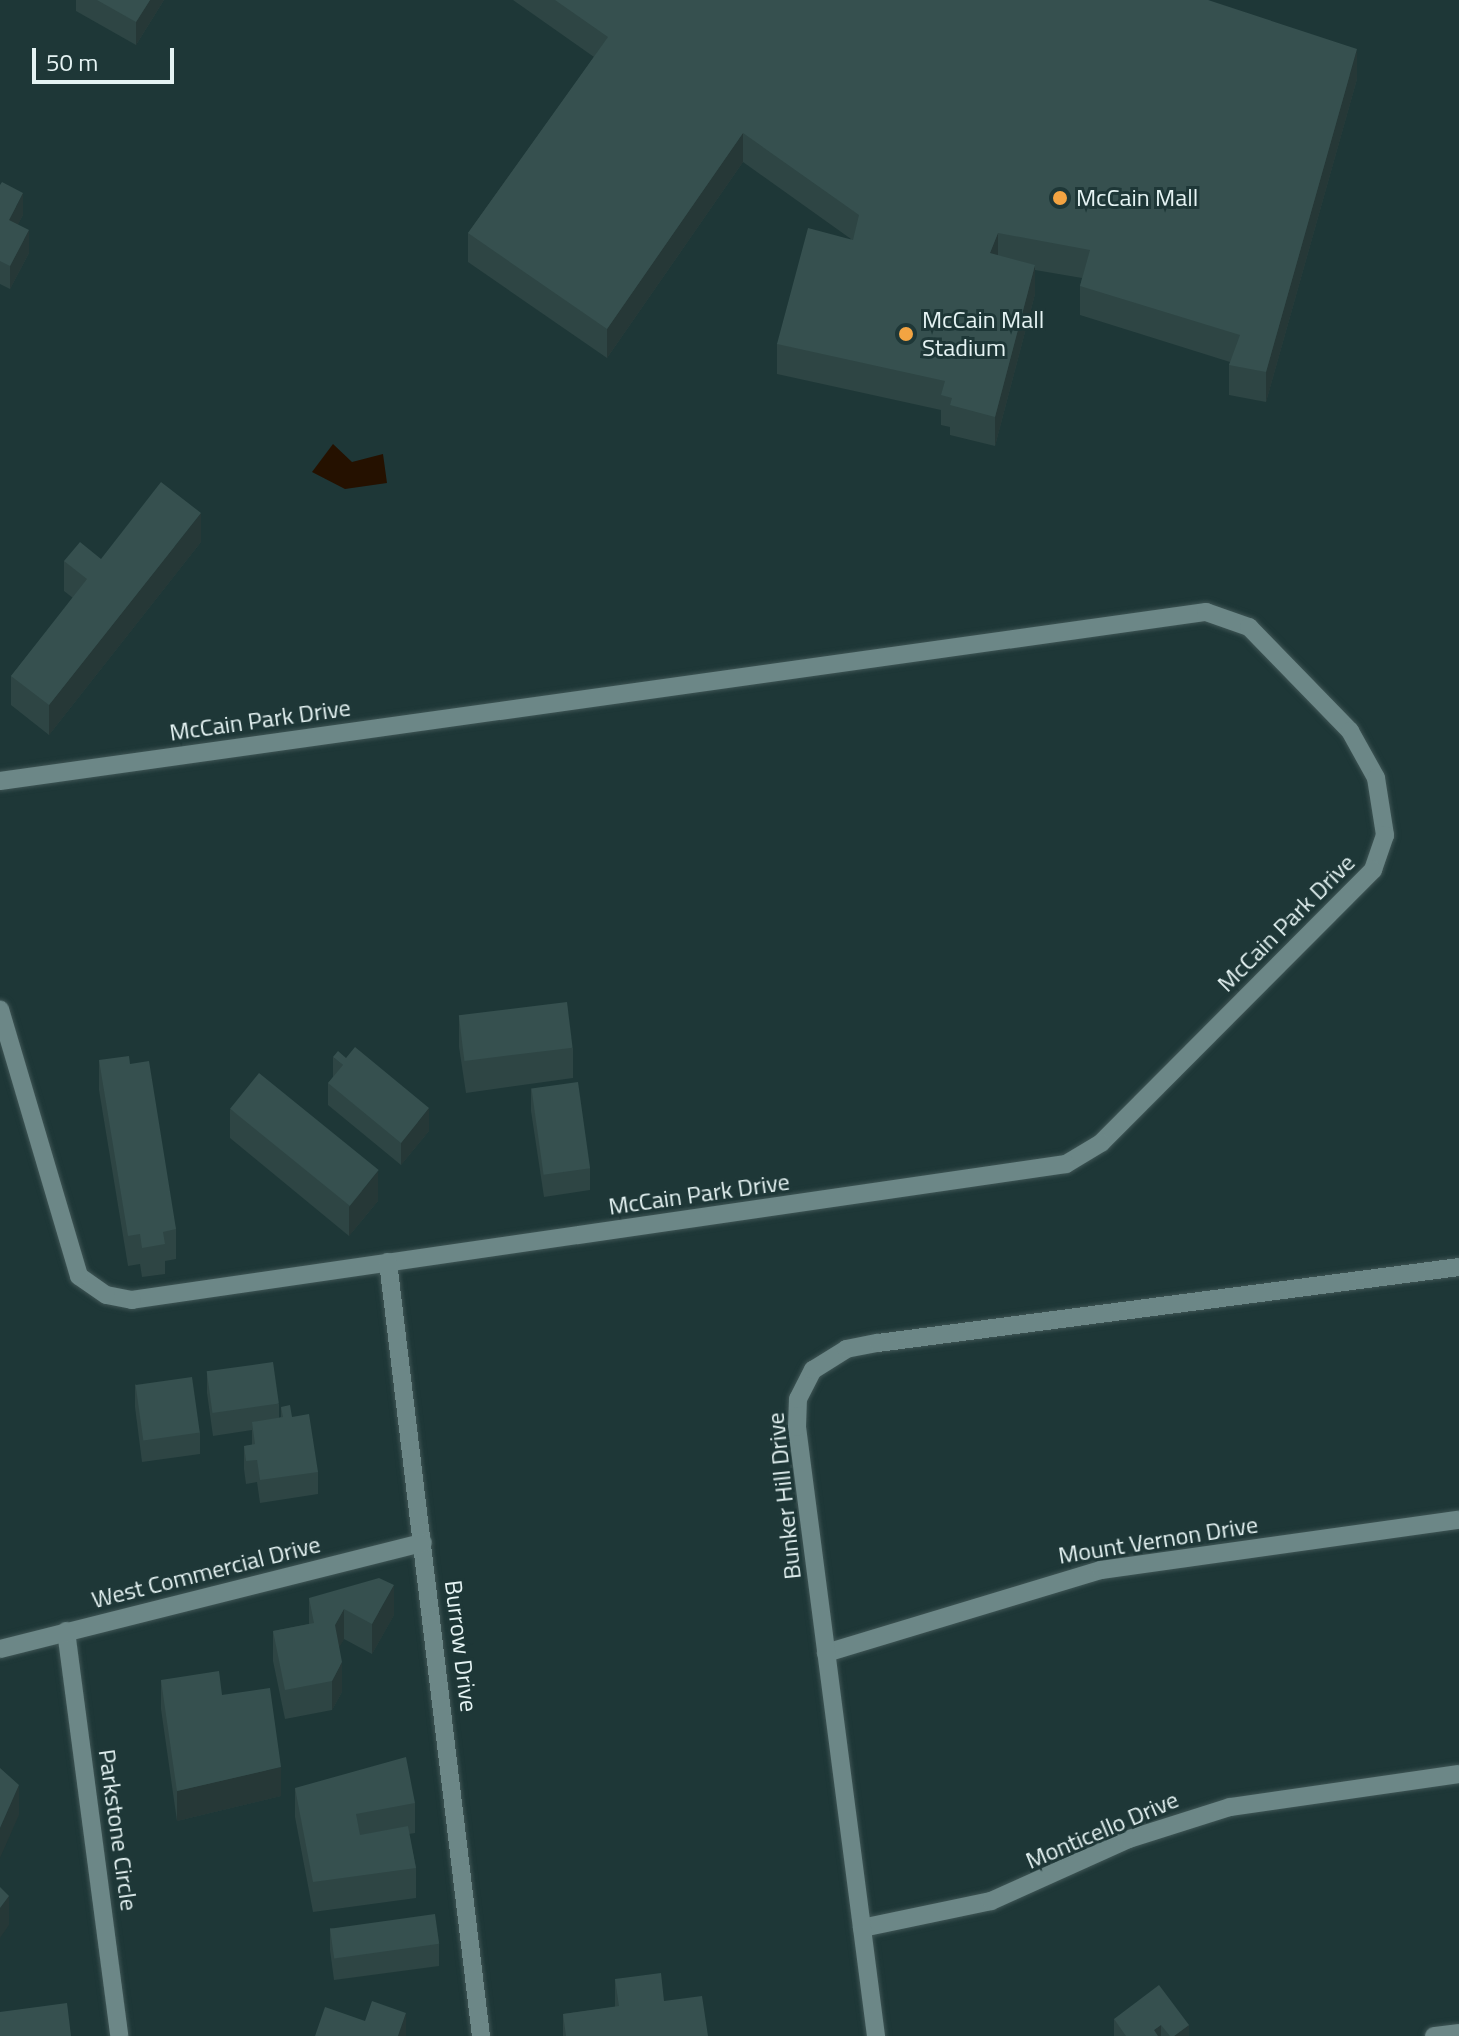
<!DOCTYPE html>
<html>
<head>
<meta charset="utf-8">
<style>
  body { margin:0 }
  #map { position:relative; width:1459px; height:2036px; overflow:hidden; background:#1e3737; font-family:"Titillium Web",sans-serif }
  div>[style] { position:absolute }
  .water>* { inset:0; background:#251100 }
  .roads { filter:drop-shadow(0 0 2px #3f5555) drop-shadow(0 0 2px #3f5555) }
  .minor>* { height:18px; margin:-9px; padding:0 9px; transform-origin:9px; border-radius:9px; background:#6c8787 }
  .wall>* { inset:0; background:#2e4544 }
  .shaded-wall>* { inset:0; background:#263837 }
  .building>* { inset:0; background:#36504f; transform-origin:0 0 }
  .dots>* { width:22px; height:22px; translate:-50% -50%; box-sizing:border-box; border:4px solid #1e3737; border-radius:50% }
  span { translate:-50% -50%; white-space:nowrap; text-align:center; line-height:1.15; -webkit-text-stroke:6px #1e3737; paint-order:stroke }
  .poi-label { font-size:24px; color:#e5f3f3 }
  .left { translate:0 -50%; text-align:left }
  .street-label { font-size:24px; color:#e5f3f3 }
  .scale { position:absolute; left:32px; top:48px; width:142px; height:36px; box-sizing:border-box; border:4px solid #e5f3f3; border-top:0; padding-left:10px; font-size:24px; line-height:28px; white-space:nowrap; color:#e5f3f3; -webkit-text-stroke:6px #1e3737; paint-order:stroke }
</style>
</head>
<body>
<div id="map">
  <div class="water">
    <i style="clip-path:polygon(333px 444px,352px 462px,383px 454px,387px 483px,345px 489px,312px 472px)"></i>
  </div>
  <div class="roads">
    <div class="minor">
      <i style="left:0;top:781px;width:1218px;rotate:-7.98deg"></i>
      <i style="left:1206px;top:612px;width:46px;rotate:19.2deg"></i>
      <i style="left:1249px;top:627px;width:145px;rotate:45.8deg"></i>
      <i style="left:1350px;top:731px;width:54px;rotate:61deg"></i>
      <i style="left:1376px;top:778px;width:58px;rotate:81deg"></i>
      <i style="left:1385px;top:835px;width:37px;rotate:109deg"></i>
      <i style="left:1373px;top:870px;width:385px;rotate:134.9deg"></i>
      <i style="left:1101px;top:1143px;width:41px;rotate:149deg"></i>
      <i style="left:1066px;top:1164px;width:944px;rotate:171.72deg"></i>
      <i style="left:132px;top:1300px;width:26px;rotate:-169deg"></i>
      <i style="left:106px;top:1295px;width:33px;rotate:-145deg"></i>
      <i style="left:79px;top:1276px;width:278px;rotate:-106.5deg"></i>
      <i style="left:388px;top:1262px;width:780px;rotate:83.15deg"></i>
      <i style="left:66px;top:1631px;width:408px;rotate:82.5deg"></i>
      <i style="left:0;top:1649px;width:436px;rotate:-14.1deg"></i>
      <i style="left:826px;top:1653px;width:287px;rotate:-16.8deg"></i>
      <i style="left:1101px;top:1570px;width:361px;rotate:-8deg"></i>
      <i style="left:862px;top:1928px;width:132px;rotate:-11.8deg"></i>
      <i style="left:991px;top:1901px;width:151px;rotate:-24.2deg"></i>
      <i style="left:1129px;top:1839px;width:106px;rotate:-17.6deg"></i>
      <i style="left:1230px;top:1807px;width:231px;rotate:-8.2deg"></i>
      <i style="left:876px;top:2036px;width:614px;rotate:-97.39deg"></i>
      <i style="left:797px;top:1427px;width:28px;rotate:-88deg"></i>
      <i style="left:798px;top:1399px;width:33px;rotate:-63deg"></i>
      <i style="left:813px;top:1370px;width:39px;rotate:-32deg"></i>
      <i style="left:846px;top:1349px;width:33px;rotate:-11deg"></i>
      <i style="left:878px;top:1343px;width:586px;rotate:-7.45deg"></i>
      <i style="left:1434px;top:2036px;width:25px;rotate:-7deg"></i>
    </div>
  </div>
  <div class="wall">
    <i style="clip-path:polygon(76px 0,164px 0,136px 45px,76px 11px)"></i>
    <i style="clip-path:polygon(513px 0,1208px 0,1357px 79px,1266px 402px,1229px 395px,1229px 365px,1230px 362px,1080px 315px,1080px 286px,1082px 278px,1035px 270px,1035px 294px,995px 446px,950px 435px,950px 427px,941px 425px,941px 410px,777px 374px,777px 344px,851px 239px,743px 162px,607px 358px,468px 262px,468px 233px,594px 57px)"></i>
    <i style="clip-path:polygon(0 185px,23px 215px,18px 224px,29px 253px,10px 289px,0 284px)"></i>
    <i style="clip-path:polygon(201px 542px,49px 735px,11px 705px,11px 676px,73px 598px,64px 591px,64px 561px,101px 559px)"></i>
    <i style="clip-path:polygon(459px 1018px,573px 1048px,573px 1078px,466px 1093px,459px 1047px)"></i>
    <i style="clip-path:polygon(333px 1057px,429px 1131px,401px 1165px,328px 1105px,328px 1083px,333px 1077px)"></i>
    <i style="clip-path:polygon(99px 1060px,130px 1064px,176px 1229px,176px 1259px,165px 1261px,165px 1274px,142px 1277px,140px 1264px,128px 1266px,99px 1090px)"></i>
    <i style="clip-path:polygon(531px 1088px,590px 1168px,590px 1190px,544px 1197px,531px 1111px)"></i>
    <i style="clip-path:polygon(230px 1109px,378px 1201px,349px 1236px,230px 1138px)"></i>
    <i style="clip-path:polygon(207px 1371px,279px 1404px,279px 1418px,281px 1417px,281px 1407px,292px 1417px,318px 1472px,318px 1494px,260px 1503px,257px 1482px,246px 1484px,244px 1469px,244px 1446px,252px 1445px,252px 1430px,213px 1436px,207px 1393px)"></i>
    <i style="clip-path:polygon(135px 1384px,200px 1432px,200px 1454px,142px 1462px,135px 1407px)"></i>
    <i style="clip-path:polygon(309px 1598px,394px 1615px,372px 1654px,344px 1639px,339px 1647px,342px 1692px,332px 1710px,285px 1719px,273px 1661px,273px 1631px,309px 1624px)"></i>
    <i style="clip-path:polygon(161px 1680px,222px 1695px,281px 1796px,177px 1821px,161px 1709px)"></i>
    <i style="clip-path:polygon(295px 1788px,415px 1803px,415px 1833px,409px 1834px,416px 1868px,416px 1898px,313px 1912px,295px 1817px)"></i>
    <i style="clip-path:polygon(330px 1928px,439px 1944px,439px 1966px,334px 1980px,330px 1950px)"></i>
    <i style="clip-path:polygon(615px 1979px,664px 2001px,708px 2036px,563px 2036px,563px 2014px,615px 2007px)"></i>
    <i style="clip-path:polygon(1114px 2019px,1189px 2025px,1189px 2036px,1114px 2036px)"></i>
  </div>
  <div class="shaded-wall">
    <i style="clip-path:polygon(150px 0,164px 0,136px 45px,136px 22px)"></i>
    <i style="clip-path:polygon(1357px 49px,1357px 79px,1266px 402px,1266px 372px)"></i>
    <i style="clip-path:polygon(743px 133px,743px 162px,607px 358px,607px 329px)"></i>
    <i style="clip-path:polygon(23px 193px,23px 215px,9px 242px,9px 220px)"></i>
    <i style="clip-path:polygon(29px 230px,29px 253px,10px 289px,10px 266px)"></i>
    <i style="clip-path:polygon(998px 233px,998px 263px,990px 253px)"></i>
    <i style="clip-path:polygon(1035px 265px,1035px 294px,995px 446px,995px 417px)"></i>
    <i style="clip-path:polygon(201px 513px,201px 542px,49px 735px,49px 705px)"></i>
    <i style="clip-path:polygon(429px 1108px,429px 1131px,401px 1165px,401px 1143px)"></i>
    <i style="clip-path:polygon(378px 1171px,378px 1201px,349px 1236px,349px 1207px)"></i>
    <i style="clip-path:polygon(394px 1585px,394px 1615px,372px 1654px,372px 1624px)"></i>
    <i style="clip-path:polygon(344px 1609px,344px 1639px,335px 1655px,335px 1625px)"></i>
    <i style="clip-path:polygon(342px 1662px,342px 1692px,332px 1710px,332px 1681px)"></i>
    <i style="clip-path:polygon(281px 1767px,281px 1796px,177px 1821px,177px 1791px)"></i>
    <i style="clip-path:polygon(19px 1785px,19px 1815px,0 1858px,0 1828px)"></i>
    <i style="clip-path:polygon(9px 1896px,9px 1925px,0 1938px,0 1908px)"></i>
    <i style="clip-path:polygon(406px 2013px,406px 2036px,398px 2036px)"></i>
    <i style="clip-path:polygon(1161px 2025px,1161px 2036px,1154px 2036px,1154px 2030px)"></i>
    <i style="clip-path:polygon(1189px 2025px,1189px 2036px,1174px 2036px)"></i>
  </div>
  <div class="building">
    <i style="clip-path:polygon(97px 0,150px 0,136px 22px)"></i>
    <i style="clip-path:polygon(555px 0,1208px 0,1357px 49px,1266px 372px,1229px 365px,1240px 335px,1080px 286px,1090px 250px,998px 233px,990px 253px,1035px 265px,995px 417px,950px 405px,952px 398px,941px 395px,945px 381px,777px 344px,808px 228px,853px 240px,859px 215px,743px 133px,607px 329px,468px 233px,608px 37px)"></i>
    <i style="clip-path:polygon(2px 182px,23px 193px,9px 220px,29px 230px,10px 266px,0 261px,0 185px)"></i>
    <i style="clip-path:polygon(161px 482px,201px 513px,49px 705px,11px 676px,87px 579px,64px 561px,80px 542px,101px 559px)"></i>
    <i style="left:567px;top:1002px;width:46px;height:109px;rotate:83deg"></i>
    <i style="clip-path:polygon(355px 1047px,429px 1108px,401px 1143px,328px 1083px,343px 1065px,333px 1057px,338px 1051px,346px 1058px)"></i>
    <i style="clip-path:polygon(129px 1056px,130px 1064px,149px 1061px,176px 1229px,163px 1232px,165px 1244px,142px 1248px,140px 1234px,128px 1236px,99px 1060px)"></i>
    <i style="left:259px;top:1073px;width:154px;height:46px;rotate:39deg"></i>
    <i style="left:578px;top:1082px;width:87px;height:47px;rotate:82deg"></i>
    <i style="left:273px;top:1362px;width:42px;height:67px;rotate:82deg"></i>
    <i style="left:192px;top:1377px;width:56px;height:57px;rotate:82deg"></i>
    <i style="clip-path:polygon(290px 1405px,292px 1417px,309px 1414px,318px 1472px,260px 1480px,257px 1460px,246px 1461px,244px 1446px,255px 1444px,252px 1422px,283px 1417px,281px 1407px)"></i>
    <i style="clip-path:polygon(379px 1578px,394px 1585px,372px 1624px,344px 1609px,335px 1625px,342px 1662px,332px 1681px,285px 1690px,273px 1631px,314px 1623px,309px 1598px)"></i>
    <i style="clip-path:polygon(219px 1671px,222px 1695px,270px 1688px,281px 1767px,177px 1791px,161px 1680px)"></i>
    <i style="clip-path:polygon(406px 1757px,415px 1803px,356px 1814px,360px 1835px,408px 1826px,416px 1868px,313px 1882px,295px 1788px)"></i>
    <i style="clip-path:polygon(0 1768px,19px 1785px,0 1828px)"></i>
    <i style="clip-path:polygon(0 1887px,9px 1896px,0 1908px)"></i>
    <i style="left:435px;top:1914px;width:30px;height:106px;rotate:82deg"></i>
    <i style="clip-path:polygon(661px 1973px,664px 2001px,702px 1996px,708px 2036px,566px 2036px,563px 2014px,619px 2006px,615px 1979px)"></i>
    <i style="clip-path:polygon(1159px 1985px,1189px 2025px,1174px 2036px,1170px 2036px,1161px 2025px,1154px 2030px,1158px 2036px,1126px 2036px,1114px 2019px)"></i>
    <i style="clip-path:polygon(372px 2001px,406px 2013px,398px 2036px,315px 2036px,325px 2007px,365px 2021px)"></i>
    <i style="clip-path:polygon(67px 2003px,71px 2036px,0 2036px,0 2012px)"></i>
  </div>
  <div class="dots">
    <i style="left:1060px;top:198px;background:#f3a442"></i>
    <i style="left:906px;top:334px;background:#f3a442"></i>
  </div>
  <div class="poi-label">
    <span class="left" style="left:1076px;top:198px">McCain Mall</span>
    <span class="left" style="left:922px;top:334px">McCain Mall<br>Stadium</span>
  </div>
  <div class="street-label">
    <span style="left:260px;top:720px;rotate:-8deg">McCain Park Drive</span>
    <span style="left:1286px;top:923px;rotate:-45deg">McCain Park Drive</span>
    <span style="left:699px;top:1194px;rotate:-8deg">McCain Park Drive</span>
    <span style="left:784px;top:1496px;rotate:-96deg">Bunker Hill Drive</span>
    <span style="left:1158px;top:1540px;rotate:-9deg">Mount Vernon Drive</span>
    <span style="left:206px;top:1572px;rotate:-14deg">West Commercial Drive</span>
    <span style="left:461px;top:1646px;rotate:83deg">Burrow Drive</span>
    <span style="left:118px;top:1830px;rotate:82deg">Parkstone Circle</span>
    <span style="left:1102px;top:1830px;rotate:-23deg">Monticello Drive</span>
  </div>
  <div class="scale">50 m</div>
</div>
</body>
</html>
